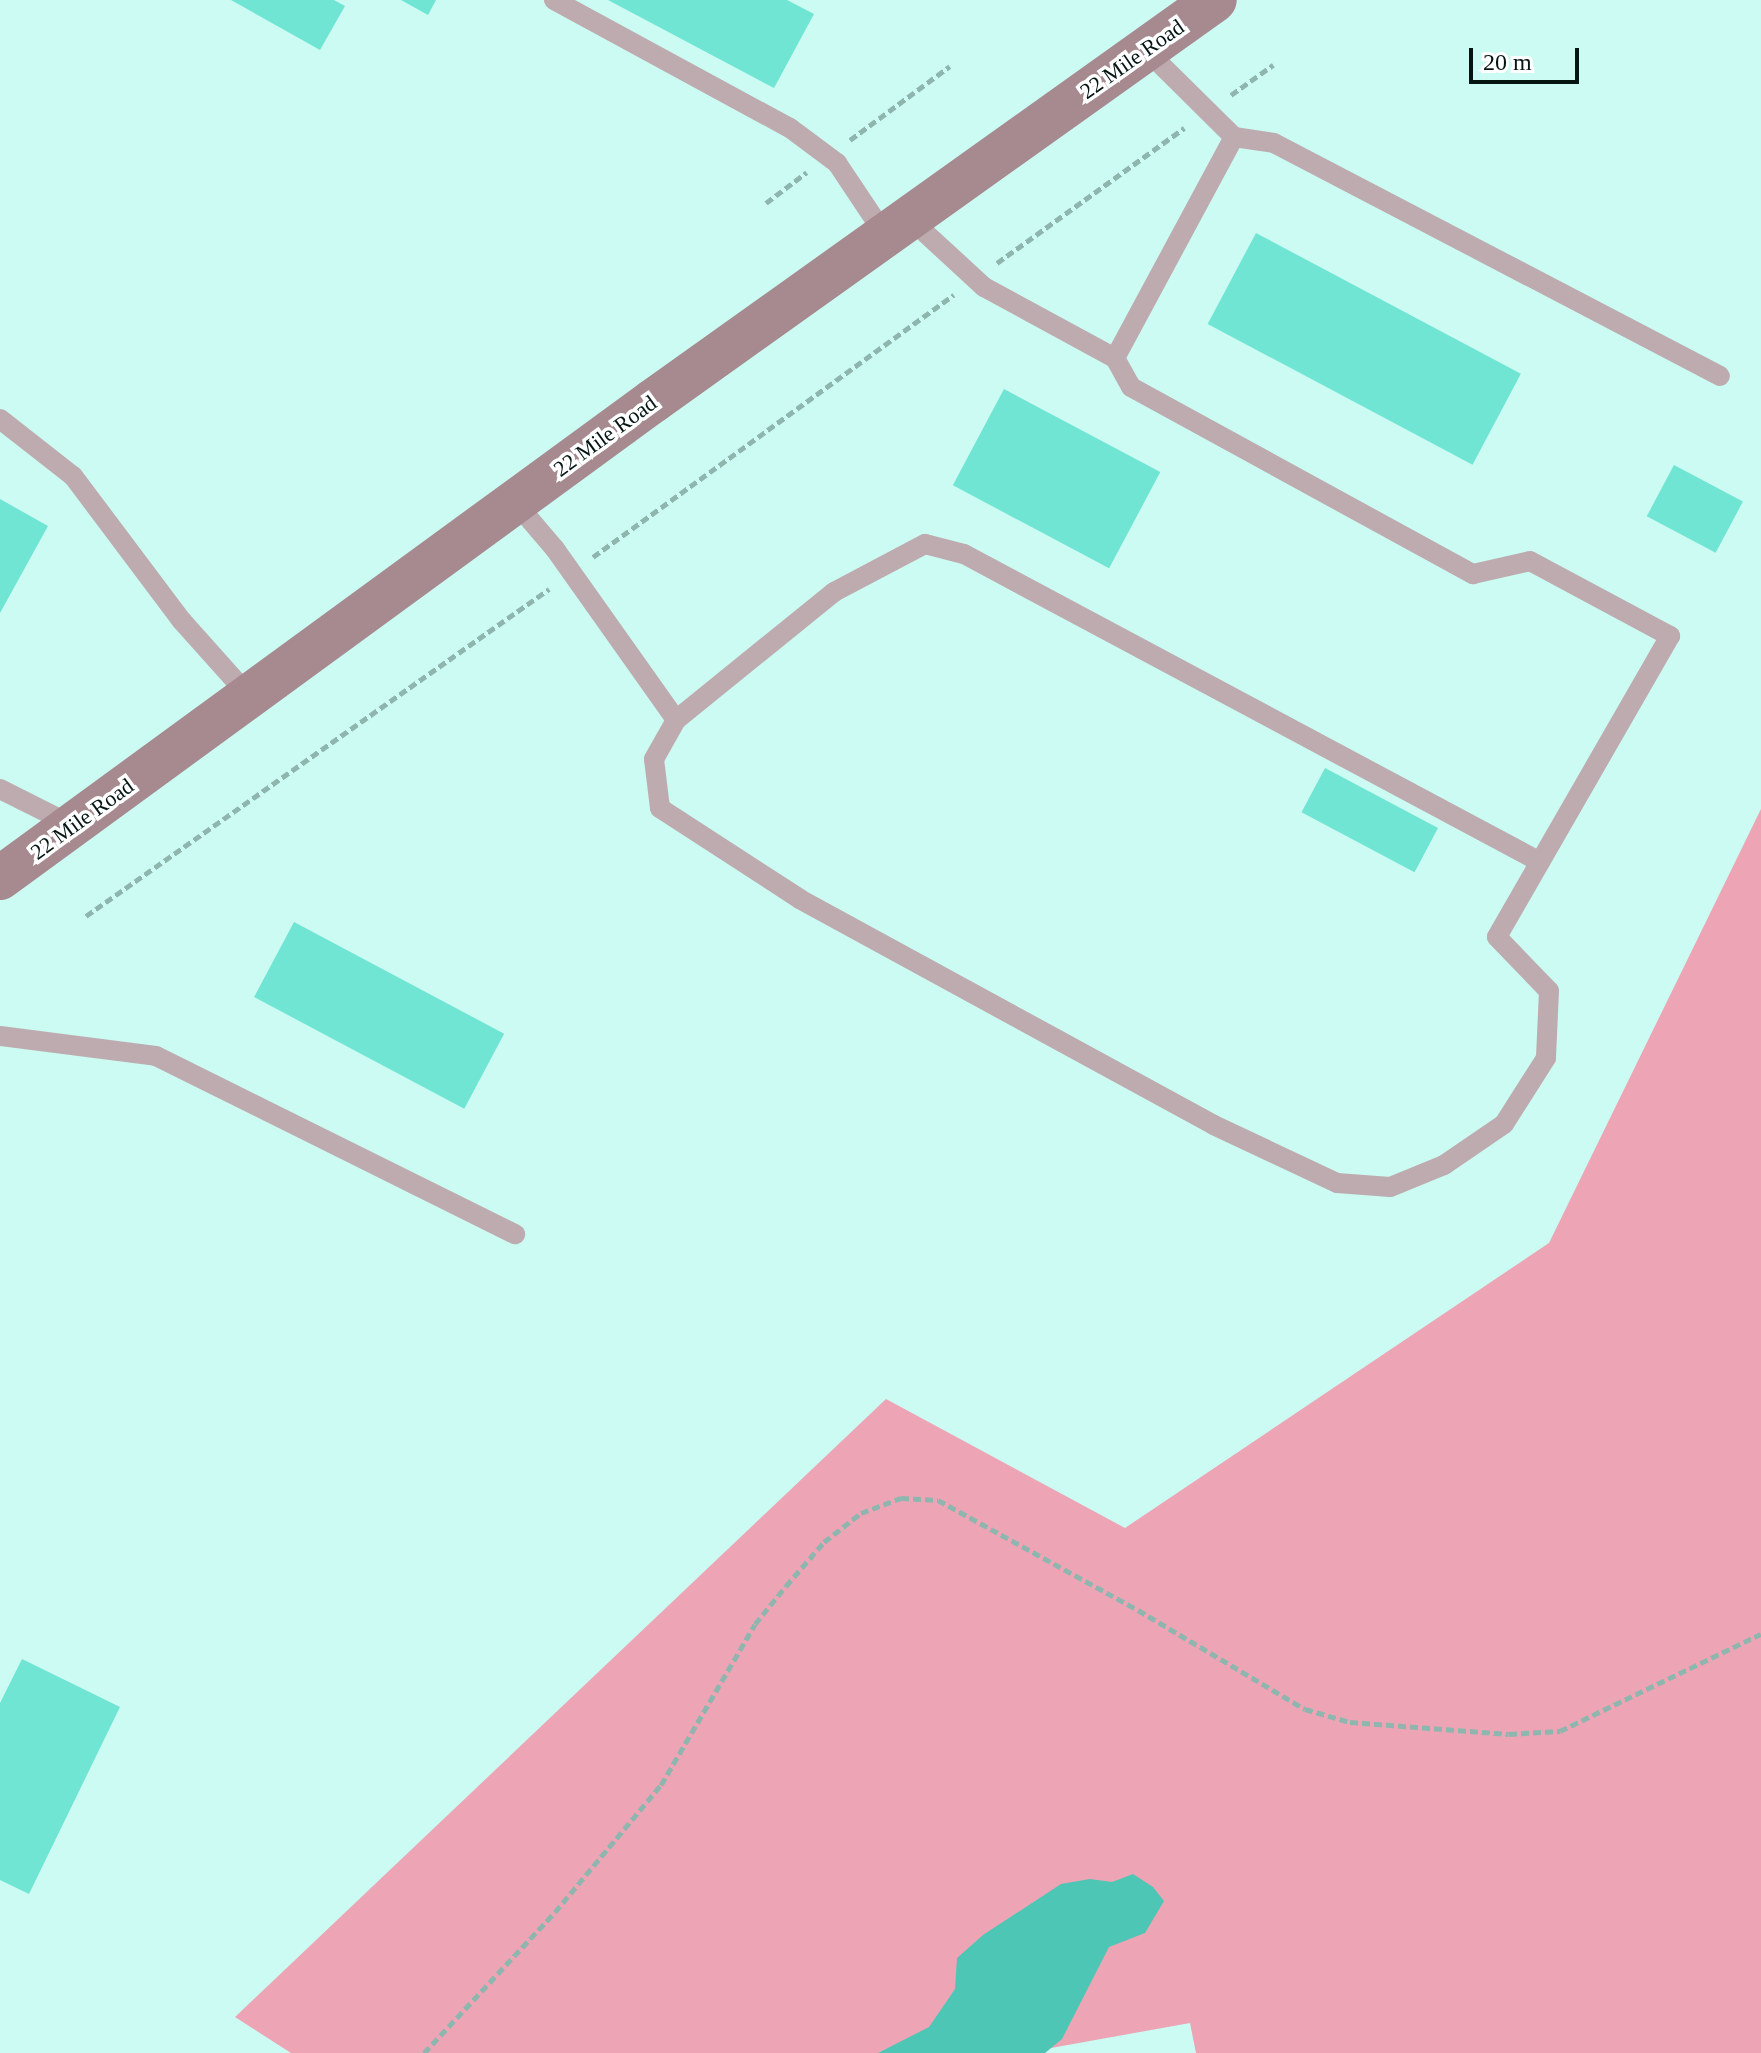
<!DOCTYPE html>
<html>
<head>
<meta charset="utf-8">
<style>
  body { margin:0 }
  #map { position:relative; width:1761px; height:2053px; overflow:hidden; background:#cbfbf2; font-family:Georgia,serif }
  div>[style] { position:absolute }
  .green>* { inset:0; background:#eda4b4 }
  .water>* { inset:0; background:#4ec6b6 }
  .building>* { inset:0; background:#70e5d4; transform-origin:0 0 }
  .path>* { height:5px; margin-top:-2.5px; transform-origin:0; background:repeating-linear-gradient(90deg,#8fb6ae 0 8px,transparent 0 12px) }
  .lane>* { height:20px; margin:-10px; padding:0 10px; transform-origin:10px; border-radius:10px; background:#beabaf }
  .secondary>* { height:44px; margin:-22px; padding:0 22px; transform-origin:22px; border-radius:22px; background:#a68a8f }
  span { translate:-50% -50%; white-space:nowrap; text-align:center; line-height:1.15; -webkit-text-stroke:7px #fff; paint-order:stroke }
  .street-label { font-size:22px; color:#041512 }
  .scale { position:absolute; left:1469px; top:48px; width:110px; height:36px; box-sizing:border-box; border:4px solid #041512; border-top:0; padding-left:10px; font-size:24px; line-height:28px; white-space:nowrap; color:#041512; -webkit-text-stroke:6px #fff; paint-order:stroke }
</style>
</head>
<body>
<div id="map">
  <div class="green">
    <i style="clip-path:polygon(1761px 809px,1761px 2053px,1196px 2053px,1190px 2023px,1023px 2053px,291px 2053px,235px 2017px,886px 1399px,1125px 1528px,1549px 1243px)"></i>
  </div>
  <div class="water">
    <i style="clip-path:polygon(1133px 1874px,1153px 1887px,1164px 1901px,1145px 1933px,1109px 1947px,1062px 2039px,1045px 2053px,878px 2053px,929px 2027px,955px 1989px,957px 1958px,983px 1935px,1061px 1884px,1090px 1879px,1112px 1882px)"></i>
  </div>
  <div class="building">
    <i style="clip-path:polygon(231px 0,334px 0,345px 6px,320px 50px)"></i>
    <i style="clip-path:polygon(401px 0,436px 0,428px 15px)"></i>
    <i style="clip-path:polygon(608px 0,787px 0,814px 14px,774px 88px)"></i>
    <i style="left:1256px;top:233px;width:300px;height:103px;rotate:28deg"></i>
    <i style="left:1004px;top:389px;width:177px;height:109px;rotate:28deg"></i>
    <i style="left:1674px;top:465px;width:78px;height:58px;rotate:28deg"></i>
    <i style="clip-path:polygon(0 499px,48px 526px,0 613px)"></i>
    <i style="left:1325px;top:768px;width:128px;height:50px;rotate:28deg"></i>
    <i style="left:294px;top:922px;width:238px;height:85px;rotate:28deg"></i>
    <i style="clip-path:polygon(22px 1659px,120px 1707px,29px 1894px,0 1880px,0 1703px)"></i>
  </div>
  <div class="path">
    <i style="left:1231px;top:95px;width:52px;rotate:-35.5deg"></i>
    <i style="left:850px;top:140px;width:124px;rotate:-36.5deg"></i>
    <i style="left:766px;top:203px;width:51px;rotate:-37.1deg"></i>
    <i style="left:997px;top:263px;width:231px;rotate:-35.8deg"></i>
    <i style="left:593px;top:557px;width:446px;rotate:-36deg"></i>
    <i style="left:86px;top:916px;width:567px;rotate:-35.23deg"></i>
    <i style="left:424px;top:2053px;width:192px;rotate:-47.1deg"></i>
    <i style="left:555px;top:1912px;width:165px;rotate:-50.2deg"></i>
    <i style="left:661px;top:1785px;width:186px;rotate:-59.7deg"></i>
    <i style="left:755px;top:1624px;width:49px;rotate:-50.8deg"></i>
    <i style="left:786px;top:1586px;width:58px;rotate:-49.2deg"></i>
    <i style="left:824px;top:1542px;width:47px;rotate:-38.1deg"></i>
    <i style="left:861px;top:1513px;width:43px;rotate:-20.6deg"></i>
    <i style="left:901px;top:1498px;width:37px;rotate:3deg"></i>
    <i style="left:938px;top:1500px;width:228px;rotate:28.8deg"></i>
    <i style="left:1138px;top:1610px;width:194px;rotate:30.7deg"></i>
    <i style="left:1305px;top:1709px;width:47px;rotate:16.1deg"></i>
    <i style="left:1350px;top:1722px;width:159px;rotate:4.3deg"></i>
    <i style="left:1509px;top:1734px;width:51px;rotate:-3.4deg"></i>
    <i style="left:1560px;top:1731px;width:223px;rotate:-25.8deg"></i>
  </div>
  <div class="lane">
    <i style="left:554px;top:0;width:268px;rotate:28.5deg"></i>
    <i style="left:790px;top:128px;width:59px;rotate:36.7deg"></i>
    <i style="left:837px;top:163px;width:87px;rotate:56.3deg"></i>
    <i style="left:1145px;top:49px;width:125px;rotate:44.7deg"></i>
    <i style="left:1234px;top:137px;width:40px;rotate:8.5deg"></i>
    <i style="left:1274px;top:143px;width:503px;rotate:27.58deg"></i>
    <i style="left:909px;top:218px;width:102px;rotate:42.6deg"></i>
    <i style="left:984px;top:287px;width:149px;rotate:28.5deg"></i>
    <i style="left:1115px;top:358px;width:251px;rotate:-61.7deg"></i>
    <i style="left:1115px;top:358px;width:33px;rotate:61deg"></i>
    <i style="left:1131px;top:387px;width:390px;rotate:28.7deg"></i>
    <i style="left:1473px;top:574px;width:58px;rotate:-12.8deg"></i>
    <i style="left:1530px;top:561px;width:159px;rotate:28.2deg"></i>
    <i style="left:1670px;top:636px;width:347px;rotate:119.9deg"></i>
    <i style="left:1497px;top:937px;width:75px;rotate:46.1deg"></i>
    <i style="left:1549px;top:991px;width:67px;rotate:92.6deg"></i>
    <i style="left:1546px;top:1058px;width:78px;rotate:122.5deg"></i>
    <i style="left:1504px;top:1124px;width:73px;rotate:145.7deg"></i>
    <i style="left:1444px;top:1165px;width:58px;rotate:157.8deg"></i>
    <i style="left:1390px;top:1187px;width:53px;rotate:-175.7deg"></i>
    <i style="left:1337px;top:1183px;width:136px;rotate:-154.8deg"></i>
    <i style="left:1214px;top:1125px;width:472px;rotate:-151.4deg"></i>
    <i style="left:800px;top:899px;width:167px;rotate:-147deg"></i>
    <i style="left:660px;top:808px;width:49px;rotate:-97deg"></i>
    <i style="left:654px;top:759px;width:45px;rotate:-60.6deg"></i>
    <i style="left:676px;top:720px;width:203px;rotate:-39deg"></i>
    <i style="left:834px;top:592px;width:103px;rotate:-27.8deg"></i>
    <i style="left:925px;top:544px;width:40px;rotate:14.4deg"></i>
    <i style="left:964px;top:554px;width:653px;rotate:28.13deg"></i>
    <i style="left:0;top:419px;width:93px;rotate:38deg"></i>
    <i style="left:73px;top:476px;width:181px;rotate:53.1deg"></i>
    <i style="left:182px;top:621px;width:101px;rotate:48.2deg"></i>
    <i style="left:515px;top:502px;width:62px;rotate:49.6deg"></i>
    <i style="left:555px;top:549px;width:209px;rotate:54.7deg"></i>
    <i style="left:0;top:789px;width:80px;rotate:26.6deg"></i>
    <i style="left:0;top:1036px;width:157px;rotate:7.3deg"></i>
    <i style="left:156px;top:1056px;width:401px;rotate:26.4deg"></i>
  </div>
  <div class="secondary">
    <i style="left:0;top:878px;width:809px;rotate:-36.15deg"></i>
    <i style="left:653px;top:401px;width:690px;rotate:-35.51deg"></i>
  </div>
  <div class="street-label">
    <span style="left:1132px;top:59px;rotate:-35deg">22 Mile Road</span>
    <span style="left:605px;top:436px;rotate:-36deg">22 Mile Road</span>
    <span style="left:82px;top:819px;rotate:-36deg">22 Mile Road</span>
  </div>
  <div class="scale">20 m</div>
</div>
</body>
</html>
